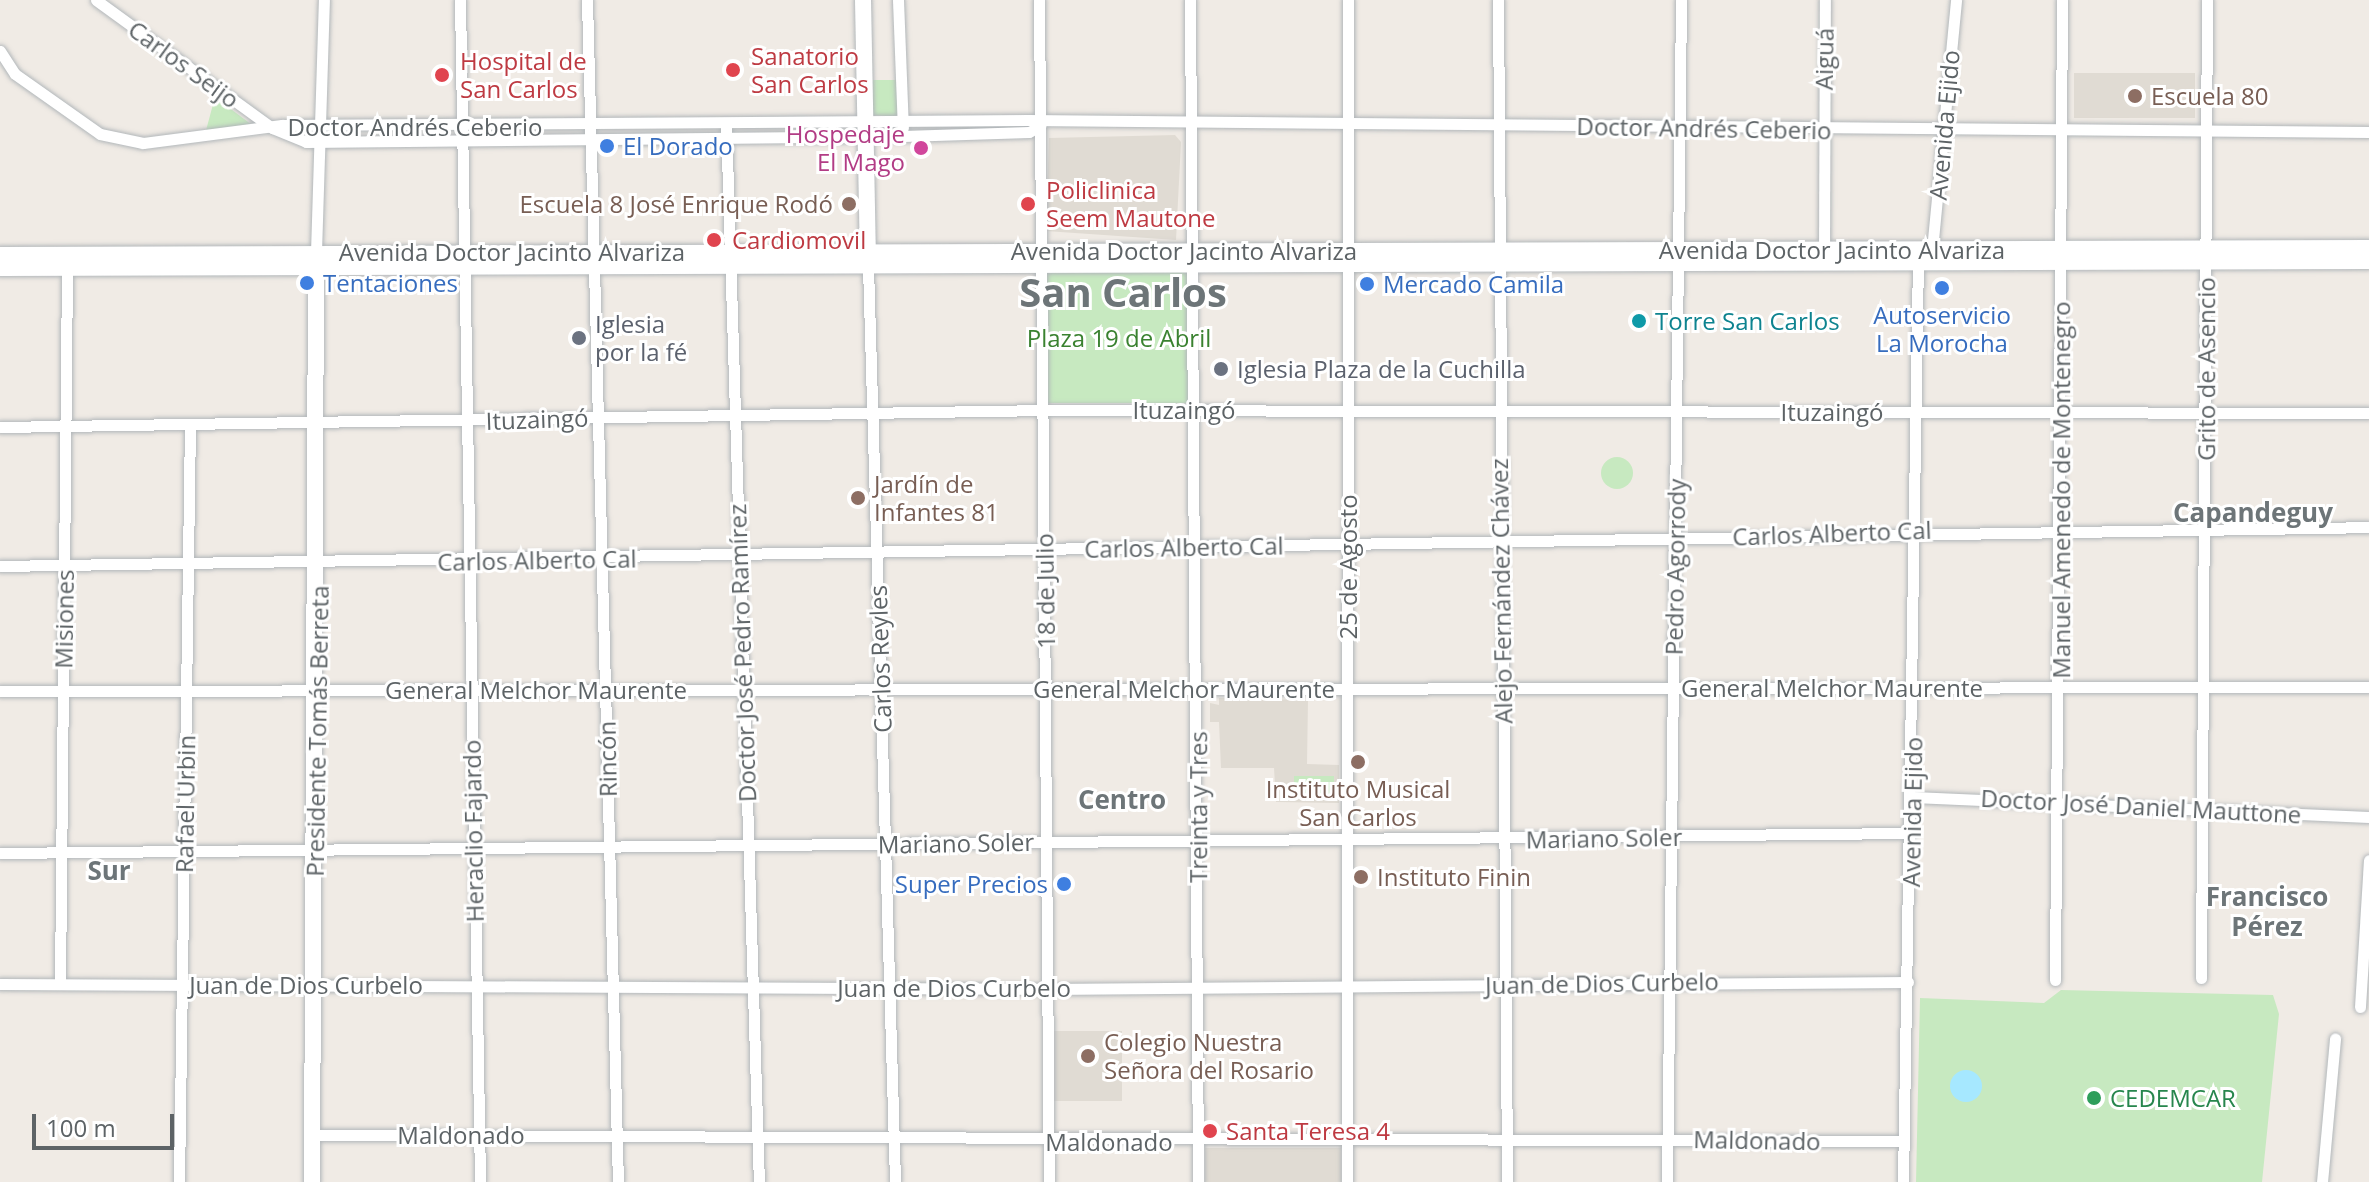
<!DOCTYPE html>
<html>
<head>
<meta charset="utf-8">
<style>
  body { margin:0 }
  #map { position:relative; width:2369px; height:1182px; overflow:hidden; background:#f0ebe5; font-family:"Open Sans",sans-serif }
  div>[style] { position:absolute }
  .education>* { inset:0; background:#e0dbd3; transform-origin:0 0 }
  .green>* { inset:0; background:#c7e9c0; transform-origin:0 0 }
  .round { border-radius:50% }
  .water>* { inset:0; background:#a6e8ff }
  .roads { filter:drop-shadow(0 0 2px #b2b7ba) drop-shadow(0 0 2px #b2b7ba) }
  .street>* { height:11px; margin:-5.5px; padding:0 5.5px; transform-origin:5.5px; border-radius:5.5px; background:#fff }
  .secondary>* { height:16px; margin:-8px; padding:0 8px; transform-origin:8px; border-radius:8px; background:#fff }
  .dots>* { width:22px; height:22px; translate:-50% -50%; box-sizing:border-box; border:4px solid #fff; border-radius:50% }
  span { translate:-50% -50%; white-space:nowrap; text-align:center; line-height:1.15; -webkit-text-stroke:6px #fff; paint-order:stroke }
  .health-label { font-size:24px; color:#be3a42 }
  .left { translate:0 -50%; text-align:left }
  .street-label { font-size:24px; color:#5d6366 }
  .education-label { font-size:24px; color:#785e54 }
  .right { translate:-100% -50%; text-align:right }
  .hotel-label { font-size:24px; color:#b23c85 }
  .shop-label { font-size:24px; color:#366cbe }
  .culture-label { font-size:24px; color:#0d838f }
  .worship-label { font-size:24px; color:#5b616d }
  .park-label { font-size:24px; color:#3a8230 }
  .leisure-label { font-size:24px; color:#27864d }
  .neighbourhood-label { font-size:26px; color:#6d7578; font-weight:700 }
  .town-label { font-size:40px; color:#6d7578; font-weight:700 }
  .scale { position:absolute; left:32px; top:1114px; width:142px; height:36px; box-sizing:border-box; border:4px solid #5d6366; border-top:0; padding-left:10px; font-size:24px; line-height:28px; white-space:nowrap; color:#5d6366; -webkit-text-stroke:6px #fff; paint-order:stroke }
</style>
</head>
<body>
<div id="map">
  <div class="education">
    <i style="left:2074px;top:73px;width:121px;height:45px"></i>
    <i style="clip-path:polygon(1175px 135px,1181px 142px,1176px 240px,1046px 231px,1049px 138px)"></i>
    <i style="clip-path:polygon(1219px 698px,1308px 700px,1307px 764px,1339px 765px,1339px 803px,1276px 802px,1274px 768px,1221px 768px,1219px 722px,1210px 722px,1210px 703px,1219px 705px)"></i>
    <i style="left:1054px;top:1031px;width:68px;height:70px"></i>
    <i style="left:1341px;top:1148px;width:34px;height:136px;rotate:90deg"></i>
  </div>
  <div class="green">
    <i style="clip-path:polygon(869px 80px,897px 80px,899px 117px,872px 115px)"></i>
    <i style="clip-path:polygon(215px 97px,256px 128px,205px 134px)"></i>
    <i style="left:1193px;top:271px;width:132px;height:148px;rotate:90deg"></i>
    <i class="round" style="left:1601px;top:457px;width:32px;height:32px"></i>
    <i style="left:1294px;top:776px;width:40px;height:22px"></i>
    <i style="clip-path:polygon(2061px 990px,2273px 995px,2279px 1014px,2262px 1182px,1916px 1182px,1920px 998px,2044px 1003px)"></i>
  </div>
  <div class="water">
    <i class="round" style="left:1950px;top:1070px;width:32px;height:32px"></i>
  </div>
  <div class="roads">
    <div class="street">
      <i style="left:96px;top:0;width:218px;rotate:36deg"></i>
      <i style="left:272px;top:128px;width:37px;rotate:22deg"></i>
      <i style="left:306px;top:142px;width:597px;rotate:-0.58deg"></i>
      <i style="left:903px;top:136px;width:126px;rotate:-1.8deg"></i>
      <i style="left:1029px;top:132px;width:13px;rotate:-29deg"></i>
      <i style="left:460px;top:0;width:1182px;rotate:89.03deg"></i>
      <i style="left:587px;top:0;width:1182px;rotate:88.5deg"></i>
      <i style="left:898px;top:0;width:128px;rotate:87.8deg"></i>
      <i style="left:1039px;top:0;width:1182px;rotate:89.52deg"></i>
      <i style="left:1190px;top:0;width:1182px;rotate:89.61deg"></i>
      <i style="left:1498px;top:0;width:1182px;rotate:89.56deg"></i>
      <i style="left:0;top:51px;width:27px;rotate:57deg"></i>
      <i style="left:15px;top:74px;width:104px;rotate:35.2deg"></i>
      <i style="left:100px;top:134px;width:44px;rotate:11.8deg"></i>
      <i style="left:143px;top:143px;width:140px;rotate:-7.4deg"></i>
      <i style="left:282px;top:125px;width:746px;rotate:-0.38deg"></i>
      <i style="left:1028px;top:120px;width:1341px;rotate:0.51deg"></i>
      <i style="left:726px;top:123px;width:1060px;rotate:88.22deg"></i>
      <i style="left:1932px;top:250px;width:251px;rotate:-84.5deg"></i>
      <i style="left:316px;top:252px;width:252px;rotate:-88.2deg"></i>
      <i style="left:1824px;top:253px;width:253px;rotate:-89.8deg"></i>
      <i style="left:868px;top:266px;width:916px;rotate:88.31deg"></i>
      <i style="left:0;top:427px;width:1043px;rotate:-0.93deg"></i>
      <i style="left:1043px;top:410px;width:1326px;rotate:0.13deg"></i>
      <i style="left:0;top:566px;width:2369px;rotate:-0.94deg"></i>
      <i style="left:0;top:691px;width:2369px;rotate:-0.1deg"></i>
      <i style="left:1913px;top:797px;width:456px;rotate:2.5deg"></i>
      <i style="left:0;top:853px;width:1911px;rotate:-0.6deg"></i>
      <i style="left:2201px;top:978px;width:978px;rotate:-89.65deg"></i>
      <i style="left:2055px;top:980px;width:980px;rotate:-89.59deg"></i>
      <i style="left:0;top:984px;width:1047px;rotate:0.27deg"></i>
      <i style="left:1047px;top:989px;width:861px;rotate:-0.47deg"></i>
      <i style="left:60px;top:984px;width:721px;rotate:-89.44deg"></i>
      <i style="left:2360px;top:1007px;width:147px;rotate:-86.5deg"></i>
      <i style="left:313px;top:1135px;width:1591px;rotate:0.22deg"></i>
      <i style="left:179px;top:1182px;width:755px;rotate:-89.17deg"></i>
      <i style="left:1347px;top:1182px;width:1182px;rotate:-89.95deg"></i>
      <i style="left:1667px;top:1182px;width:1182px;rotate:-89.32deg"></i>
      <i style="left:1903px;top:1182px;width:923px;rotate:-89.07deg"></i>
      <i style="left:2322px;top:1182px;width:144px;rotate:-84.8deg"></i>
    </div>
    <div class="secondary">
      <i style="left:863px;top:0;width:262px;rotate:88.9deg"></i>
      <i style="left:0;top:255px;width:2369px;rotate:-0.17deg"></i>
      <i style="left:0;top:268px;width:2369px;rotate:-0.17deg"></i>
      <i style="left:312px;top:1182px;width:921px;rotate:-89.75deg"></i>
    </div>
  </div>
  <div class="dots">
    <i style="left:733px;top:70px;background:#e0444e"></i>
    <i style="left:442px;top:75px;background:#e0444e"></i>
    <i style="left:2135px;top:96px;background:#8d6e63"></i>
    <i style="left:607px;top:146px;background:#3f7fe0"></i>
    <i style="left:921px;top:148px;background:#d1479c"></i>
    <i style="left:849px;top:204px;background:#8d6e63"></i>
    <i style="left:1028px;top:204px;background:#e0444e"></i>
    <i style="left:714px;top:240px;background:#e0444e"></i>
    <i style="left:307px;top:283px;background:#3f7fe0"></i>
    <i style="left:1367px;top:284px;background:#3f7fe0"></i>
    <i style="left:1942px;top:288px;background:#3f7fe0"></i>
    <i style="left:1639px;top:321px;background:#0f9aa8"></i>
    <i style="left:579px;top:338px;background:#6b7280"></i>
    <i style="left:1221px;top:369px;background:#6b7280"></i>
    <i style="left:858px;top:498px;background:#8d6e63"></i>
    <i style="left:1358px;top:762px;background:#8d6e63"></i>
    <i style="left:1361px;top:877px;background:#8d6e63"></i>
    <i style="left:1064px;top:884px;background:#3f7fe0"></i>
    <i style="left:1088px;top:1056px;background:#8d6e63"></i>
    <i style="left:2094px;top:1098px;background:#2e9e5b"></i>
    <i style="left:1210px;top:1131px;background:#e0444e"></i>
  </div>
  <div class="health-label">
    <span class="left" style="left:751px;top:70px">Sanatorio<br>San Carlos</span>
    <span class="left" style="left:460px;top:75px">Hospital de<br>San Carlos</span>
    <span class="left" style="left:1046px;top:204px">Policlinica<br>Seem Mautone</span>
    <span class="left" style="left:732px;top:240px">Cardiomovil</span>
    <span class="left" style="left:1226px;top:1131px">Santa Teresa 4</span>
  </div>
  <div class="street-label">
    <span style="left:1824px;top:59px;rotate:-89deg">Aiguá</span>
    <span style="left:184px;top:64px;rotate:36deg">Carlos Seijo</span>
    <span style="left:1944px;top:125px;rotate:-85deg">Avenida Ejido</span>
    <span style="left:415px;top:127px">Doctor Andrés Ceberio</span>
    <span style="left:1704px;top:128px;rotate:1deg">Doctor Andrés Ceberio</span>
    <span style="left:1832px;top:250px">Avenida Doctor Jacinto Alvariza</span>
    <span style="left:1184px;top:251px">Avenida Doctor Jacinto Alvariza</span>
    <span style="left:512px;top:252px">Avenida Doctor Jacinto Alvariza</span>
    <span style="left:2206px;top:369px;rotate:-90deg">Grito de Asencio</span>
    <span style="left:1184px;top:410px">Ituzaingó</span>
    <span style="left:1832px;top:412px">Ituzaingó</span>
    <span style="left:537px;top:419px;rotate:-2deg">Ituzaingó</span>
    <span style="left:2061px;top:490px;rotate:-90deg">Manuel Amenedo de Montenegro</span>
    <span style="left:1832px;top:533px;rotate:-2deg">Carlos Alberto Cal</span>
    <span style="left:1184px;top:547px;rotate:-1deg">Carlos Alberto Cal</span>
    <span style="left:537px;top:560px;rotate:-1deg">Carlos Alberto Cal</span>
    <span style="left:1348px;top:567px;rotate:-90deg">25 de Agosto</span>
    <span style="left:1675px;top:567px;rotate:-89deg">Pedro Agorrody</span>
    <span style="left:1045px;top:591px;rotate:-91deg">18 de Julio</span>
    <span style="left:1501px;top:591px;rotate:-91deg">Alejo Fernández Chávez</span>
    <span style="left:64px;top:619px;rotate:-89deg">Misiones</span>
    <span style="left:742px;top:653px;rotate:-92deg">Doctor José Pedro Ramírez</span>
    <span style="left:880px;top:659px;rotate:-92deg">Carlos Reyles</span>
    <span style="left:1832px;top:688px">General Melchor Maurente</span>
    <span style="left:1184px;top:689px">General Melchor Maurente</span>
    <span style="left:536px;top:690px">General Melchor Maurente</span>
    <span style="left:317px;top:731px;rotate:-89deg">Presidente Tomás Berreta</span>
    <span style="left:607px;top:759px;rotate:-91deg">Rincón</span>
    <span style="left:185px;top:804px;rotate:-89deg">Rafael Urbin</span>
    <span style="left:2141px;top:806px;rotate:3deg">Doctor José Daniel Mauttone</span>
    <span style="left:1198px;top:807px;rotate:-90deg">Treinta y Tres</span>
    <span style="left:1912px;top:812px;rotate:-89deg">Avenida Ejido</span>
    <span style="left:473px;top:831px;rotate:-91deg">Heraclio Fajardo</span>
    <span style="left:1604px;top:838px;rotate:-1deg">Mariano Soler</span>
    <span style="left:956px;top:843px;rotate:-1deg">Mariano Soler</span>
    <span style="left:1602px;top:983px;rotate:-1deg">Juan de Dios Curbelo</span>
    <span style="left:306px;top:985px">Juan de Dios Curbelo</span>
    <span style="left:954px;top:988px">Juan de Dios Curbelo</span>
    <span style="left:461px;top:1135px">Maldonado</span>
    <span style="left:1757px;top:1140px;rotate:1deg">Maldonado</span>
    <span style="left:1109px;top:1142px">Maldonado</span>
  </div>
  <div class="education-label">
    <span class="left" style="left:2151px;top:96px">Escuela 80</span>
    <span class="right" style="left:833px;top:204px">Escuela 8 José Enrique Rodó</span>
    <span class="left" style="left:874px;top:498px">Jardín de<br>Infantes 81</span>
    <span style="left:1358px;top:803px">Instituto Musical<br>San Carlos</span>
    <span class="left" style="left:1377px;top:877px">Instituto Finin</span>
    <span class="left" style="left:1104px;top:1056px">Colegio Nuestra<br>Señora del Rosario</span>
  </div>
  <div class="hotel-label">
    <span class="right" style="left:905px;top:148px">Hospedaje<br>El Mago</span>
  </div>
  <div class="shop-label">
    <span class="left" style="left:623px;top:146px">El Dorado</span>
    <span class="left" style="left:323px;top:283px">Tentaciones</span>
    <span class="left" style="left:1383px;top:284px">Mercado Camila</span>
    <span style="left:1942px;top:329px">Autoservicio<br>La Morocha</span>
    <span class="right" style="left:1048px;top:884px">Super Precios</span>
  </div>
  <div class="culture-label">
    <span class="left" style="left:1655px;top:321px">Torre San Carlos</span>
  </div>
  <div class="worship-label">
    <span class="left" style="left:595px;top:338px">Iglesia<br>por la fé</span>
    <span class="left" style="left:1237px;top:369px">Iglesia Plaza de la Cuchilla</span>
  </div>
  <div class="park-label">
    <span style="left:1119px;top:338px">Plaza 19 de Abril</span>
  </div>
  <div class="leisure-label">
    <span class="left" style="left:2110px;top:1098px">CEDEMCAR</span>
  </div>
  <div class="neighbourhood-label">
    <span style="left:2253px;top:513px">Capandeguy</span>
    <span style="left:1122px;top:800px">Centro</span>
    <span style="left:109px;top:871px">Sur</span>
    <span style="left:2267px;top:912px">Francisco<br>Pérez</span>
  </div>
  <div class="town-label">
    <span style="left:1123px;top:292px">San Carlos</span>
  </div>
  <div class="scale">100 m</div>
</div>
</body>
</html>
